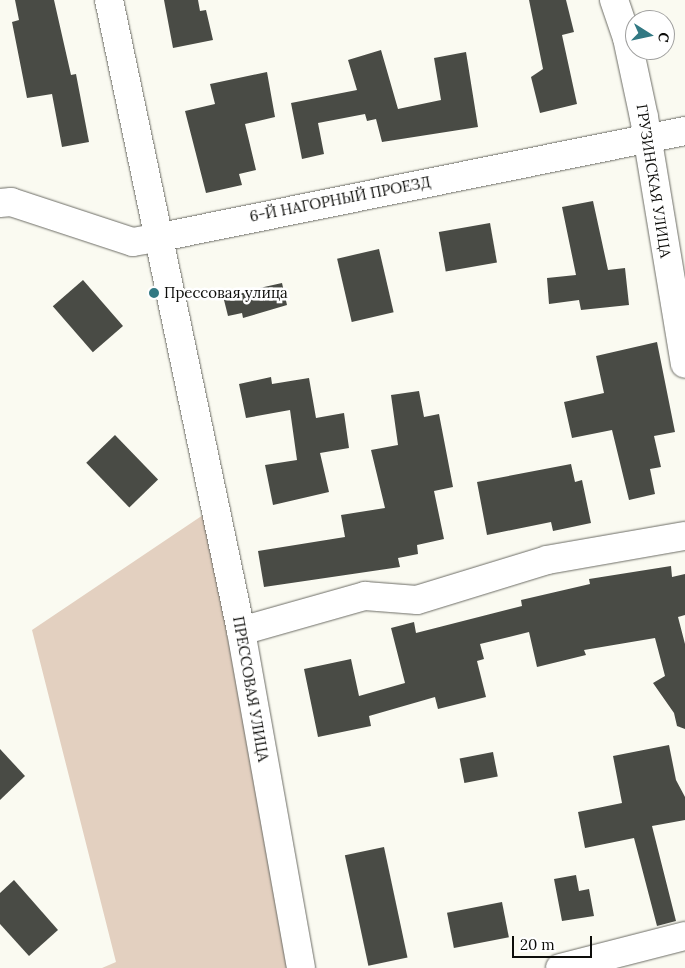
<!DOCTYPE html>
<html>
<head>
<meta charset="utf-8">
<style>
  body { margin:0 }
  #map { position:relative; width:685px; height:968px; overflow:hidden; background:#fafaf1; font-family:Lora,serif }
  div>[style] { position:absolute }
  .green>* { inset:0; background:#e3d0c0 }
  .building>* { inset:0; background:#494b45; transform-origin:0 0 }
  .roads { filter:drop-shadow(0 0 1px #6d6d66) drop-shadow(0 0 1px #6d6d66) }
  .street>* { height:28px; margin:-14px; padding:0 14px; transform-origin:14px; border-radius:14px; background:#fff }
  .secondary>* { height:28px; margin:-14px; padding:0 14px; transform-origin:14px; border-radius:14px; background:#fff }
  .dots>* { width:14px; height:14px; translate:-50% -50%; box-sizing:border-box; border:2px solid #fff; border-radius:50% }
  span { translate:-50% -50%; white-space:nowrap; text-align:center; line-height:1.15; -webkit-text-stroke:5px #fff; paint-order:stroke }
  .street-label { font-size:15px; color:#0d0d0a }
  .poi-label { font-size:15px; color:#0d0d0a }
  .left { translate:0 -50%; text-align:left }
  .north { position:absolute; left:625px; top:10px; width:50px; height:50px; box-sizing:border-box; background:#fff; border:1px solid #9e9e9d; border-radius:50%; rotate:100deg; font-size:14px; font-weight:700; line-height:20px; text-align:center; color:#0d0d0a }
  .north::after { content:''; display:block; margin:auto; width:18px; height:22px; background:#327983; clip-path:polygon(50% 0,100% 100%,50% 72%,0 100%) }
  .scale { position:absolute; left:512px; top:936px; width:80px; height:22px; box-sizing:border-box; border:2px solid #0d0d0a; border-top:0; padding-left:6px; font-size:15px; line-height:18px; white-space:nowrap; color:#0d0d0a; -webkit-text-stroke:4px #fff; paint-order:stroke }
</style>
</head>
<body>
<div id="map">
  <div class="green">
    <i style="clip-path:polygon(206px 513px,288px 968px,102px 968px,116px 962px,32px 630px)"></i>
  </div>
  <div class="building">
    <i style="clip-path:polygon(15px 0,54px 0,71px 75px,76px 74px,89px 142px,62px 147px,52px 94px,27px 98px,12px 22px,19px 20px)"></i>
    <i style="clip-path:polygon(164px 0,198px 0,200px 11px,206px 10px,213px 40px,173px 48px)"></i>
    <i style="clip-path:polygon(529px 0,566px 0,574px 32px,562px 35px,577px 104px,540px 113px,531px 77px,543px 69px)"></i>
    <i style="clip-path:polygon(381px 50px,398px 109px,441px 100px,434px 58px,466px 52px,478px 127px,382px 142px,376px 119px,367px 121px,365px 114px,318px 123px,324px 154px,302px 159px,291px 103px,357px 90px,348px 60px)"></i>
    <i style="clip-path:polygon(267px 72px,275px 117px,245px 124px,256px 170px,239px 174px,242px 185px,206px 193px,185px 111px,215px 104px,210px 84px)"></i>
    <i style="clip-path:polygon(593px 201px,608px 270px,625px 268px,629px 305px,581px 310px,579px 300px,549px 304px,547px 278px,576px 275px,562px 207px)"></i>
    <i style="left:490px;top:223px;width:40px;height:52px;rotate:80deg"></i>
    <i style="left:379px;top:249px;width:65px;height:43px;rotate:77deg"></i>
    <i style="left:83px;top:280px;width:61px;height:40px;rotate:49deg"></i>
    <i style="clip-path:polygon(282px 283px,287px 305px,243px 318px,242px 313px,228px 316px,223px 296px)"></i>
    <i style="clip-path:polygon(657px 342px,675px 432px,654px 436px,661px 467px,650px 469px,655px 494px,629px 500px,612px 430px,572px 438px,564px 402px,604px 393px,596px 356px)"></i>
    <i style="clip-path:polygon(271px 377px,272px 384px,309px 378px,316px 418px,344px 413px,349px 448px,320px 453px,329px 492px,273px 505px,265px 465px,297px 460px,290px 410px,246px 418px,239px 384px)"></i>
    <i style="clip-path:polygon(419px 391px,424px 417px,439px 414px,453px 487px,434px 491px,444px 539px,417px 545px,418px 554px,398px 558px,400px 567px,264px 587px,258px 551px,345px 537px,341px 515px,385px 508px,371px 450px,398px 445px,391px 395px)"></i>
    <i style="left:115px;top:435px;width:62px;height:40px;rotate:46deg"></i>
    <i style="clip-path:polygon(571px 464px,575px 482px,582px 480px,591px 523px,553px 531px,551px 522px,487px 535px,477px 482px)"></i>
    <i style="clip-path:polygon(671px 566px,672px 577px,685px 574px,685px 615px,678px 617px,685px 644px,685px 729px,677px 726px,674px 713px,653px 683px,665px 676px,655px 638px,584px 650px,586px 655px,537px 667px,529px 632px,480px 644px,484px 659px,477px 661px,486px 697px,438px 709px,435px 697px,369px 716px,371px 726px,318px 737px,304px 669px,351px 659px,359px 696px,405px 683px,391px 628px,414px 622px,416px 633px,522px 606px,521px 600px,590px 584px,589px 579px)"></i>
    <i style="clip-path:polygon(669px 745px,676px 780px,685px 797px,685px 820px,652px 826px,676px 921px,657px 926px,634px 838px,585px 848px,578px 812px,622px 803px,613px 756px)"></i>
    <i style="clip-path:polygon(0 749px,25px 776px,0 800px)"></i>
    <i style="left:493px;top:752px;width:25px;height:34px;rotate:79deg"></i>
    <i style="left:384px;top:847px;width:113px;height:40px;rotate:78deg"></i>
    <i style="clip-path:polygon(576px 875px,579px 891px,589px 889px,594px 916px,562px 921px,554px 879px)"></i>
    <i style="clip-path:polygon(14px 880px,58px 930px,29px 956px,0 924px,0 893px)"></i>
    <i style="left:502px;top:902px;width:36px;height:56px;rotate:79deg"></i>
  </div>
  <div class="roads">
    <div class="street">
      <i style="left:614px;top:0;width:40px;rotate:71.1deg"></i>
      <i style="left:627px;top:38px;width:81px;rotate:77.9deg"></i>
      <i style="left:644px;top:117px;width:250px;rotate:80.6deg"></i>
      <i style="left:0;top:203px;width:11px;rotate:-5deg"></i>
      <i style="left:11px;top:202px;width:128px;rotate:18.2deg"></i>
      <i style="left:133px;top:242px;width:28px;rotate:-10deg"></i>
      <i style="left:241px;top:631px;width:129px;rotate:-15.8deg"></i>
      <i style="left:365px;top:596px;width:52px;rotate:4.4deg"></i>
      <i style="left:417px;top:600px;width:136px;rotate:-17.1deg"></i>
      <i style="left:547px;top:560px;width:140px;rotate:-9.9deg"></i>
      <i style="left:560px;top:968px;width:129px;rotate:-14.4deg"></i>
    </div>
    <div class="secondary">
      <i style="left:109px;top:0;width:645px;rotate:78.18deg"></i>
      <i style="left:241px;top:631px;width:342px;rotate:79.9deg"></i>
      <i style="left:161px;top:237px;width:535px;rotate:-11.44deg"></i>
    </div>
  </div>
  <div class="dots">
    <i style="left:154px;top:293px;background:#327983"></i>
  </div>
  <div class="street-label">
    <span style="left:654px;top:181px;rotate:81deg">ГРУЗИНСКАЯ УЛИЦА</span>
    <span style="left:340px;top:199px;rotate:-11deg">6-Й НАГОРНЫЙ ПРОЕЗД</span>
    <span style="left:251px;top:689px;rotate:80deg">ПРЕССОВАЯ УЛИЦА</span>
  </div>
  <div class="poi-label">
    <span class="left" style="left:164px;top:293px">Прессовая улица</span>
  </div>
  <div class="north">С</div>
  <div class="scale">20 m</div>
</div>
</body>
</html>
